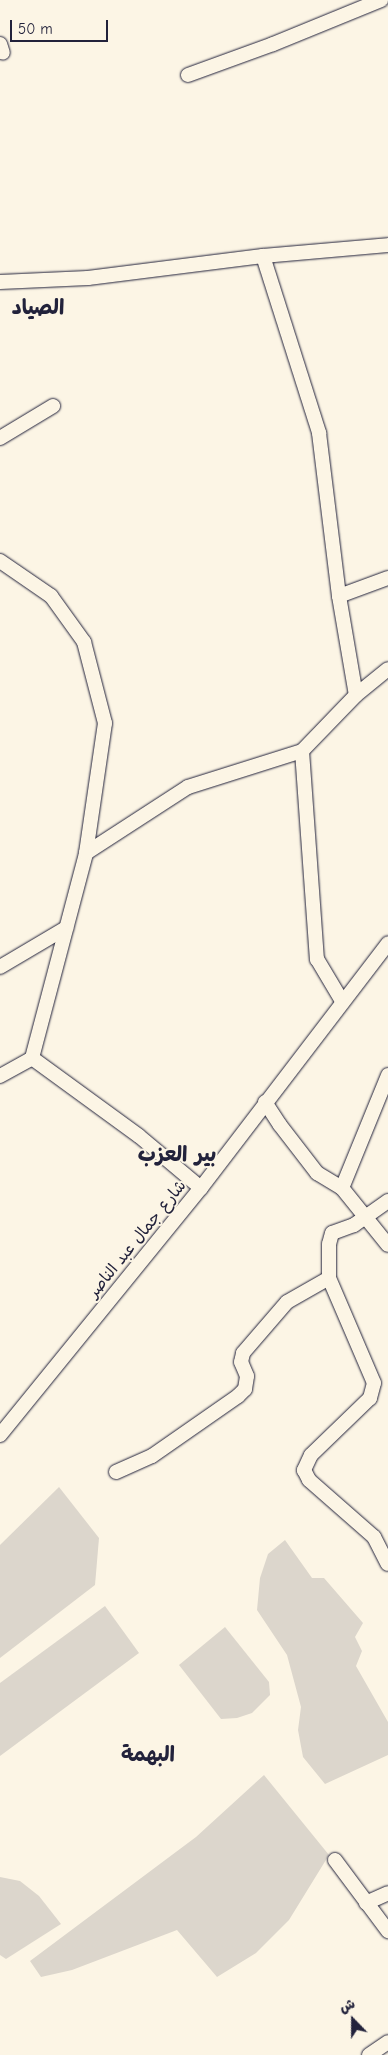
<!DOCTYPE html>
<html>
<head>
<meta charset="utf-8">
<style>
  body { margin:0 }
  #map { position:relative; width:388px; height:2055px; overflow:hidden; background:#fcf5e5; font-family:"Comic Neue","Playpen Sans Arabic",sans-serif }
  div>[style] { position:absolute }
  .green>* { inset:0; background:#dcd6cc }
  .roads { filter:drop-shadow(0 0 1px #22223b) drop-shadow(0 0 1px #22223b) }
  .street>* { height:14px; margin:-7px; padding:0 7px; transform-origin:7px; border-radius:7px; background:#fcf5e5 }
  span { translate:-50% -50%; white-space:nowrap; text-align:center; line-height:1.15; -webkit-text-stroke:4px #fcf5e5; paint-order:stroke }
  .street-label { font-size:16px; color:#22223b }
  .district-label { font-size:21px; color:#22223b; font-weight:700 }
  .north { position:absolute; left:328px; top:1995px; width:50px; height:50px; -webkit-text-stroke:4px #fcf5e5; paint-order:stroke; rotate:338deg; font-size:14px; font-weight:700; line-height:20px; text-align:center; color:#22223b }
  .north::after { content:''; display:block; margin:auto; width:18px; height:22px; background:#22223b; clip-path:polygon(50% 0,100% 100%,50% 72%,0 100%) }
  .scale { position:absolute; left:10px; top:20px; width:98px; height:22px; box-sizing:border-box; border:2px solid #22223b; border-top:0; padding-left:6px; font-size:15px; line-height:18px; white-space:nowrap; color:#22223b; -webkit-text-stroke:4px #fcf5e5; paint-order:stroke }
</style>
</head>
<body>
<div id="map">
  <div class="green">
    <i style="clip-path:polygon(59px 1487px,99px 1538px,95px 1585px,0 1658px,0 1545px)"></i>
    <i style="clip-path:polygon(285px 1540px,312px 1578px,324px 1578px,363px 1623px,355px 1637px,362px 1651px,356px 1666px,388px 1722px,388px 1755px,325px 1784px,303px 1757px,298px 1730px,301px 1707px,287px 1655px,257px 1610px,260px 1578px,268px 1554px)"></i>
    <i style="clip-path:polygon(105px 1606px,139px 1653px,0 1756px,0 1683px)"></i>
    <i style="clip-path:polygon(225px 1627px,269px 1682px,270px 1695px,252px 1713px,237px 1718px,221px 1719px,179px 1665px)"></i>
    <i style="clip-path:polygon(264px 1775px,329px 1855px,289px 1920px,256px 1953px,217px 1977px,177px 1930px,72px 1970px,41px 1977px,30px 1961px,196px 1837px)"></i>
    <i style="clip-path:polygon(0 1877px,20px 1881px,39px 1896px,61px 1924px,6px 1959px,0 1955px)"></i>
  </div>
  <div class="roads">
    <div class="street">
      <i style="left:0;top:44px;width:9px;rotate:72deg"></i>
      <i style="left:188px;top:75px;width:90px;rotate:-20deg"></i>
      <i style="left:273px;top:44px;width:117px;rotate:-22.2deg"></i>
      <i style="left:263px;top:256px;width:186px;rotate:72.4deg"></i>
      <i style="left:319px;top:433px;width:164px;rotate:83deg"></i>
      <i style="left:339px;top:596px;width:100px;rotate:80.3deg"></i>
      <i style="left:0;top:282px;width:88px;rotate:-2.6deg"></i>
      <i style="left:88px;top:278px;width:176px;rotate:-7.2deg"></i>
      <i style="left:263px;top:256px;width:125px;rotate:-5deg"></i>
      <i style="left:0;top:438px;width:62px;rotate:-31.1deg"></i>
      <i style="left:0;top:561px;width:62px;rotate:34.5deg"></i>
      <i style="left:51px;top:596px;width:57px;rotate:54.3deg"></i>
      <i style="left:84px;top:642px;width:84px;rotate:75.5deg"></i>
      <i style="left:105px;top:723px;width:131px;rotate:98.3deg"></i>
      <i style="left:339px;top:596px;width:52px;rotate:-20.2deg"></i>
      <i style="left:302px;top:751px;width:209px;rotate:85.9deg"></i>
      <i style="left:317px;top:959px;width:49px;rotate:59.2deg"></i>
      <i style="left:0;top:967px;width:77px;rotate:-30.6deg"></i>
      <i style="left:32px;top:1058px;width:132px;rotate:36.1deg"></i>
      <i style="left:139px;top:1136px;width:81px;rotate:40deg"></i>
      <i style="left:0;top:1076px;width:37px;rotate:-29deg"></i>
      <i style="left:32px;top:1058px;width:212px;rotate:-75.2deg"></i>
      <i style="left:86px;top:853px;width:121px;rotate:-32.9deg"></i>
      <i style="left:188px;top:787px;width:120px;rotate:-17.5deg"></i>
      <i style="left:302px;top:751px;width:78px;rotate:-46deg"></i>
      <i style="left:356px;top:695px;width:41px;rotate:-39.1deg"></i>
      <i style="left:265px;top:1102px;width:27px;rotate:57deg"></i>
      <i style="left:280px;top:1125px;width:61px;rotate:52.4deg"></i>
      <i style="left:317px;top:1173px;width:29px;rotate:31deg"></i>
      <i style="left:342px;top:1188px;width:73px;rotate:51.1deg"></i>
      <i style="left:342px;top:1188px;width:122px;rotate:-67.8deg"></i>
      <i style="left:388px;top:1201px;width:42px;rotate:144.8deg"></i>
      <i style="left:354px;top:1225px;width:23px;rotate:160deg"></i>
      <i style="left:332px;top:1233px;width:11px;rotate:105deg"></i>
      <i style="left:329px;top:1244px;width:34px;rotate:90deg"></i>
      <i style="left:329px;top:1278px;width:114px;rotate:66.8deg"></i>
      <i style="left:374px;top:1383px;width:16px;rotate:105deg"></i>
      <i style="left:370px;top:1398px;width:82px;rotate:136deg"></i>
      <i style="left:311px;top:1455px;width:17px;rotate:115deg"></i>
      <i style="left:304px;top:1470px;width:11px;rotate:63deg"></i>
      <i style="left:309px;top:1480px;width:86px;rotate:41.2deg"></i>
      <i style="left:374px;top:1537px;width:30px;rotate:63deg"></i>
      <i style="left:0;top:1435px;width:318px;rotate:-50.9deg"></i>
      <i style="left:201px;top:1188px;width:308px;rotate:-52.6deg"></i>
      <i style="left:116px;top:1472px;width:39px;rotate:-24deg"></i>
      <i style="left:152px;top:1456px;width:105px;rotate:-34.9deg"></i>
      <i style="left:238px;top:1396px;width:10px;rotate:-45deg"></i>
      <i style="left:245px;top:1389px;width:13px;rotate:-81deg"></i>
      <i style="left:247px;top:1376px;width:15px;rotate:-113deg"></i>
      <i style="left:241px;top:1362px;width:9px;rotate:-77deg"></i>
      <i style="left:243px;top:1353px;width:67px;rotate:-49.2deg"></i>
      <i style="left:287px;top:1302px;width:48px;rotate:-29.7deg"></i>
      <i style="left:335px;top:1860px;width:89px;rotate:53.3deg"></i>
      <i style="left:366px;top:1903px;width:24px;rotate:-24deg"></i>
      <i style="left:369px;top:2055px;width:23px;rotate:-34deg"></i>
    </div>
  </div>
  <div class="street-label">
    <span style="left:137px;top:1239px;rotate:-51deg">شارع جمال عبد الناصر</span>
  </div>
  <div class="district-label">
    <span style="left:38px;top:307px">الصياد</span>
    <span style="left:177px;top:1154px">بير العزب</span>
    <span style="left:148px;top:1754px">البهمة</span>
  </div>
  <div class="north">ش</div>
  <div class="scale">50 m</div>
</div>
</body>
</html>
